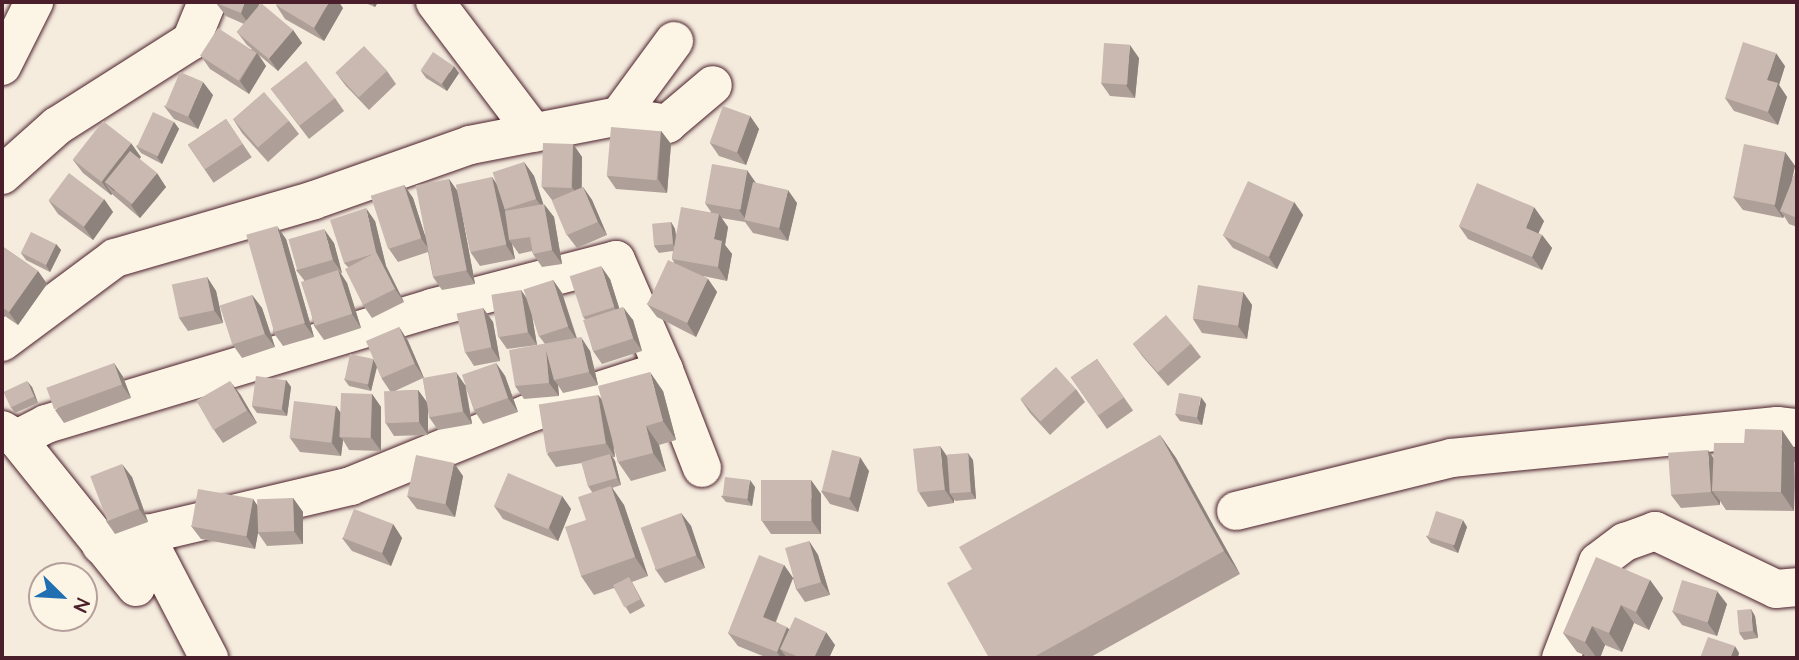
<!DOCTYPE html>
<html>
<head>
<meta charset="utf-8">
<style>
  body { margin:0 }
  #map { position:relative; width:1799px; height:660px; overflow:hidden; background:#f5ecde; font-family:"Architects Daughter",sans-serif }
  div>[style] { position:absolute }
  .roads { filter:drop-shadow(0 0 2px #4a1f2b) drop-shadow(0 0 2px #4a1f2b) }
  .minor>* { height:38px; margin:-19px; padding:0 19px; transform-origin:19px; border-radius:19px; background:#fcf5e5 }
  .major>* { height:38px; margin:-19px; padding:0 19px; transform-origin:19px; border-radius:19px; background:#fcf5e5 }
  .wall>* { inset:0; background:#ae9f98; transform-origin:0 0 }
  .shaded-wall>* { inset:0; background:#8d827c }
  .building>* { inset:0; background:#cab9b1; transform-origin:0 0 }
  span { translate:-50% -50%; white-space:nowrap; text-align:center; line-height:1.15; -webkit-text-stroke:7px #fcf5e5; paint-order:stroke }
  .frame { position:absolute; inset:0; border:4px solid #4a1f2b; pointer-events:none }
  .north { position:absolute; left:28px; top:562px; width:70px; height:70px; box-sizing:border-box; background:#fcf5e5; border:2px solid #b59f9b; border-radius:50%; rotate:114deg; font-size:19px; font-weight:700; line-height:28px; text-align:center; color:#4a1f2b }
  .north::after { content:''; display:block; margin:auto; width:24px; height:32px; background:#1f6fb2; clip-path:polygon(50% 0,100% 100%,50% 72%,0 100%) }
</style>
</head>
<body>
<div id="map">
  <div class="roads">
    <div class="minor">
      <i style="left:435px;top:2px;width:164px;rotate:52.9deg"></i>
      <i style="left:619px;top:116px;width:93px;rotate:-53.7deg"></i>
      <i style="left:2px;top:175px;width:74px;rotate:-41.7deg"></i>
      <i style="left:57px;top:126px;width:159px;rotate:-32.4deg"></i>
      <i style="left:191px;top:41px;width:42px;rotate:-67.7deg"></i>
      <i style="left:2px;top:342px;width:141px;rotate:-36.6deg"></i>
      <i style="left:115px;top:258px;width:207px;rotate:-16.2deg"></i>
      <i style="left:314px;top:200px;width:165px;rotate:-19.4deg"></i>
      <i style="left:470px;top:145px;width:152px;rotate:-11deg"></i>
      <i style="left:619px;top:116px;width:49px;rotate:9.5deg"></i>
      <i style="left:667px;top:124px;width:60px;rotate:-40.3deg"></i>
      <i style="left:664px;top:370px;width:105px;rotate:68.8deg"></i>
      <i style="left:2px;top:430px;width:17px;rotate:31deg"></i>
      <i style="left:17px;top:439px;width:190px;rotate:51.2deg"></i>
      <i style="left:17px;top:439px;width:33px;rotate:-27deg"></i>
      <i style="left:46px;top:424px;width:403px;rotate:-16.7deg"></i>
      <i style="left:432px;top:308px;width:190px;rotate:-14.6deg"></i>
      <i style="left:616px;top:260px;width:120px;rotate:66.4deg"></i>
      <i style="left:664px;top:370px;width:144px;rotate:162.2deg"></i>
      <i style="left:527px;top:414px;width:190px;rotate:157.8deg"></i>
      <i style="left:351px;top:486px;width:257px;rotate:166.7deg"></i>
      <i style="left:1236px;top:511px;width:221px;rotate:-13.8deg"></i>
      <i style="left:1451px;top:458px;width:328px;rotate:-5.6deg"></i>
      <i style="left:1777px;top:426px;width:20px;rotate:6deg"></i>
      <i style="left:144px;top:533px;width:141px;rotate:62.5deg"></i>
      <i style="left:1561px;top:658px;width:103px;rotate:-68.9deg"></i>
      <i style="left:1598px;top:562px;width:34px;rotate:-37deg"></i>
      <i style="left:1625px;top:542px;width:32px;rotate:-20deg"></i>
      <i style="left:1655px;top:531px;width:134px;rotate:25.6deg"></i>
      <i style="left:1776px;top:589px;width:21px;rotate:-5deg"></i>
    </div>
    <div class="major">
      <i style="left:2px;top:66px;width:72px;rotate:-63.4deg"></i>
    </div>
  </div>
  <div class="wall">
    <i style="clip-path:polygon(217px 2px,260px 2px,258px 8px,293px 30px,302px 43px,278px 71px,259px 55px,266px 66px,249px 94px,210px 69px,201px 56px,252px 49px,247px 45px,237px 32px,244px 24px,226px 16px,216px 3px)"></i>
    <i style="clip-path:polygon(363px 2px,378px 2px,375px 7px)"></i>
    <i style="clip-path:polygon(276px 5px,343px 8px,324px 41px,285px 19px)"></i>
    <i style="clip-path:polygon(1139px 58px,1135px 98px,1110px 96px,1101px 83px)"></i>
    <i style="clip-path:polygon(1785px 66px,1779px 85px,1787px 97px,1778px 125px,1734px 111px,1725px 98px)"></i>
    <i style="clip-path:polygon(387px 71px,396px 84px,369px 110px,346px 86px,336px 73px)"></i>
    <i style="clip-path:polygon(421px 71px,459px 73px,447px 91px,426px 78px)"></i>
    <i style="clip-path:polygon(271px 89px,335px 98px,344px 111px,309px 139px)"></i>
    <i style="clip-path:polygon(213px 95px,198px 129px,174px 119px,164px 106px)"></i>
    <i style="clip-path:polygon(750px 116px,759px 129px,746px 165px,719px 156px,710px 143px)"></i>
    <i style="left:226px;top:119px;width:46px;height:46px;rotate:56deg"></i>
    <i style="clip-path:polygon(233px 119px,289px 121px,299px 134px,268px 162px,242px 133px)"></i>
    <i style="clip-path:polygon(174px 122px,179px 129px,162px 164px,141px 153px,136px 146px)"></i>
    <i style="clip-path:polygon(661px 131px,671px 144px,667px 193px,616px 189px,607px 176px)"></i>
    <i style="clip-path:polygon(573px 144px,582px 157px,582px 187px,583px 187px,592px 200px,607px 235px,577px 248px,567px 235px,552px 200px,542px 187px)"></i>
    <i style="clip-path:polygon(1785px 152px,1795px 166px,1790px 185px,1797px 168px,1797px 227px,1789px 224px,1784px 216px,1783px 218px,1743px 210px,1733px 197px)"></i>
    <i style="clip-path:polygon(141px 157px,139px 159px,166px 187px,140px 218px,112px 194px,111px 195px,83px 173px,73px 160px)"></i>
    <i style="clip-path:polygon(524px 162px,534px 176px,543px 204px,554px 217px,562px 264px,542px 267px,533px 254px,532px 251px,519px 254px,512px 244px,515px 259px,480px 266px,471px 253px,458px 194px,475px 284px,442px 290px,433px 277px,428px 252px,398px 262px,389px 249px,404px 185px,413px 198px,425px 236px,449px 179px,458px 192px,492px 177px,498px 186px)"></i>
    <i style="clip-path:polygon(756px 183px,797px 203px,788px 241px,753px 233px,745px 222px,721px 218px,728px 227px,725px 245px,732px 254px,727px 281px,703px 276px,708px 279px,717px 292px,696px 337px,657px 317px,647px 304px,674px 262px,672px 259px,673px 251px,659px 253px,654px 246px,671px 222px,675px 229px,676px 234px,711px 212px,705px 203px)"></i>
    <i style="clip-path:polygon(104px 199px,113px 212px,93px 240px,58px 214px,49px 201px)"></i>
    <i style="clip-path:polygon(1294px 202px,1303px 215px,1277px 269px,1233px 248px,1223px 235px)"></i>
    <i style="clip-path:polygon(375px 221px,386px 266px,404px 302px,372px 318px,363px 305px,348px 267px,344px 263px)"></i>
    <i style="clip-path:polygon(1544px 221px,1538px 233px,1542px 235px,1552px 248px,1542px 270px,1468px 239px,1459px 226px)"></i>
    <i style="clip-path:polygon(286px 239px,314px 337px,283px 346px,273px 332px)"></i>
    <i style="clip-path:polygon(334px 243px,342px 273px,341px 273px,347px 283px,361px 328px,324px 340px,314px 326px,304px 280px,296px 270px)"></i>
    <i style="clip-path:polygon(56px 244px,61px 250px,50px 272px,26px 260px,21px 253px)"></i>
    <i style="clip-path:polygon(2px 246px,38px 271px,47px 284px,18px 325px,2px 314px)"></i>
    <i style="clip-path:polygon(207px 277px,216px 291px,223px 323px,188px 331px,179px 318px)"></i>
    <i style="clip-path:polygon(610px 279px,619px 308px,633px 320px,642px 351px,602px 364px,593px 351px,585px 319px,583px 317px)"></i>
    <i style="clip-path:polygon(553px 280px,562px 293px,577px 338px,590px 351px,598px 385px,563px 393px,558px 385px,559px 396px,524px 399px,515px 386px,545px 344px,539px 336px,531px 311px,537px 345px,507px 349px,498px 336px,521px 290px,527px 300px)"></i>
    <i style="clip-path:polygon(1243px 292px,1252px 305px,1247px 339px,1202px 333px,1193px 319px)"></i>
    <i style="clip-path:polygon(252px 295px,262px 308px,275px 347px,242px 358px,233px 345px)"></i>
    <i style="clip-path:polygon(483px 308px,493px 322px,500px 361px,474px 366px,465px 352px)"></i>
    <i style="clip-path:polygon(evenodd,399px 327px,408px 341px,424px 378px,465px 385px,496px 363px,505px 376px,518px 412px,483px 424px,474px 410px,466px 387px,472px 424px,438px 430px,429px 417px,428px 408px,428px 435px,394px 436px,385px 422px,390px 391px,382px 379px,377px 367px,371px 391px,349px 386px,344px 379px,373px 359px,375px 363px,399px 327px,423px 378px,427px 402px,418px 390px,395px 391px,423px 378px)"></i>
    <i style="clip-path:polygon(1133px 344px,1191px 344px,1201px 357px,1168px 386px,1143px 357px)"></i>
    <i style="left:1097px;top:359px;width:63px;height:32px;rotate:55deg"></i>
    <i style="clip-path:polygon(114px 363px,123px 377px,131px 398px,64px 423px,55px 410px)"></i>
    <i style="clip-path:polygon(286px 380px,291px 387px,287px 416px,257px 413px,252px 406px)"></i>
    <i style="clip-path:polygon(32px 387px,38px 403px,15px 413px,10px 406px)"></i>
    <i style="clip-path:polygon(1076px 389px,1085px 402px,1050px 435px,1030px 413px,1021px 400px)"></i>
    <i style="clip-path:polygon(663px 391px,676px 440px,659px 445px,666px 471px,631px 481px,618px 462px,614px 446px,615px 457px,613px 457px,615px 461px,621px 485px,612px 488px,624px 505px,648px 576px,632px 582px,645px 606px,630px 614px,614px 588px,594px 595px,581px 576px,586px 520px,592px 492px,588px 486px,582px 463px,556px 467px,547px 454px,598px 395px,601px 398px)"></i>
    <i style="clip-path:polygon(240px 394px,257px 423px,223px 443px,214px 430px)"></i>
    <i style="clip-path:polygon(372px 394px,381px 407px,381px 451px,349px 450px,343px 440px,341px 456px,300px 452px,290px 438px,336px 406px,341px 414px)"></i>
    <i style="clip-path:polygon(1206px 404px,1202px 425px,1180px 421px,1175px 414px)"></i>
    <i style="clip-path:polygon(1160px 435px,1176px 458px,1240px 574px,1089px 658px,989px 658px,972px 569px)"></i>
    <i style="clip-path:polygon(1795px 449px,1795px 462px,1797px 462px,1797px 512px,1796px 509px,1795px 482px,1794px 511px,1726px 510px,1720px 501px,1720px 505px,1681px 508px,1671px 495px,1713px 458px)"></i>
    <i style="clip-path:polygon(947px 457px,973px 460px,976px 499px,955px 501px,954px 499px,954px 503px,928px 507px,919px 493px)"></i>
    <i style="clip-path:polygon(869px 471px,858px 512px,830px 504px,821px 491px)"></i>
    <i style="clip-path:polygon(463px 476px,455px 517px,417px 509px,407px 496px)"></i>
    <i style="clip-path:polygon(132px 477px,148px 522px,115px 534px,106px 521px)"></i>
    <i style="clip-path:polygon(755px 487px,752px 506px,726px 502px,721px 496px)"></i>
    <i style="clip-path:polygon(821px 494px,821px 534px,771px 534px,762px 521px)"></i>
    <i style="clip-path:polygon(562px 496px,571px 509px,558px 541px,503px 519px,494px 506px)"></i>
    <i style="clip-path:polygon(293px 498px,303px 512px,303px 544px,267px 546px,258px 533px,255px 549px,201px 539px,191px 526px,253px 499px,257px 506px)"></i>
    <i style="clip-path:polygon(681px 513px,691px 526px,705px 568px,665px 583px,655px 569px)"></i>
    <i style="clip-path:polygon(393px 524px,402px 538px,391px 566px,352px 551px,342px 538px)"></i>
    <i style="clip-path:polygon(1467px 527px,1458px 553px,1431px 543px,1426px 536px)"></i>
    <i style="clip-path:polygon(809px 541px,818px 555px,830px 595px,805px 602px,796px 589px,793px 578px,776px 622px,789px 629px,835px 645px,829px 658px,768px 658px,738px 646px,728px 633px,784px 565px,793px 578px)"></i>
    <i style="clip-path:polygon(1650px 580px,1663px 598px,1649px 630px,1634px 623px,1622px 652px,1605px 645px,1600px 658px,1592px 658px,1577px 652px,1563px 633px)"></i>
    <i style="clip-path:polygon(1727px 604px,1717px 636px,1682px 625px,1672px 611px)"></i>
    <i style="clip-path:polygon(1755px 616px,1758px 638px,1744px 640px,1739px 633px)"></i>
  </div>
  <div class="shaded-wall">
    <i style="clip-path:polygon(245px 2px,260px 2px,250px 26px,241px 13px)"></i>
    <i style="clip-path:polygon(329px 2px,339px 2px,343px 8px,324px 41px,314px 28px)"></i>
    <i style="clip-path:polygon(371px 2px,378px 2px,375px 7px)"></i>
    <i style="clip-path:polygon(293px 30px,302px 43px,278px 71px,269px 58px)"></i>
    <i style="clip-path:polygon(1130px 45px,1139px 58px,1135px 98px,1126px 85px)"></i>
    <i style="clip-path:polygon(257px 53px,266px 66px,249px 94px,240px 81px)"></i>
    <i style="clip-path:polygon(1776px 53px,1785px 66px,1779px 85px,1787px 97px,1778px 125px,1768px 112px,1767px 80px)"></i>
    <i style="clip-path:polygon(454px 66px,459px 73px,447px 91px,442px 84px)"></i>
    <i style="clip-path:polygon(203px 82px,213px 95px,198px 129px,188px 116px)"></i>
    <i style="clip-path:polygon(750px 116px,759px 129px,746px 165px,737px 152px)"></i>
    <i style="clip-path:polygon(174px 122px,179px 129px,162px 164px,157px 157px)"></i>
    <i style="clip-path:polygon(661px 131px,671px 144px,667px 193px,658px 179px)"></i>
    <i style="clip-path:polygon(131px 143px,141px 157px,114px 191px,104px 182px,112px 194px,111px 195px,102px 182px)"></i>
    <i style="clip-path:polygon(573px 144px,582px 157px,581px 200px,572px 187px)"></i>
    <i style="clip-path:polygon(1785px 152px,1795px 166px,1785px 213px,1780px 211px,1784px 216px,1783px 218px,1774px 205px)"></i>
    <i style="clip-path:polygon(524px 162px,534px 176px,546px 212px,536px 199px)"></i>
    <i style="clip-path:polygon(747px 170px,756px 183px,747px 221px,739px 210px)"></i>
    <i style="clip-path:polygon(157px 173px,166px 187px,140px 218px,131px 205px)"></i>
    <i style="clip-path:polygon(492px 177px,501px 191px,511px 240px,509px 240px,512px 244px,515px 259px,506px 245px)"></i>
    <i style="clip-path:polygon(449px 179px,458px 192px,475px 284px,466px 270px)"></i>
    <i style="clip-path:polygon(404px 185px,413px 198px,430px 251px,421px 238px)"></i>
    <i style="clip-path:polygon(583px 187px,592px 200px,607px 235px,598px 222px)"></i>
    <i style="clip-path:polygon(788px 190px,797px 203px,788px 241px,779px 228px)"></i>
    <i style="clip-path:polygon(104px 199px,113px 212px,93px 240px,84px 227px)"></i>
    <i style="clip-path:polygon(1294px 202px,1303px 215px,1277px 269px,1268px 256px)"></i>
    <i style="clip-path:polygon(544px 204px,554px 217px,562px 264px,552px 250px)"></i>
    <i style="clip-path:polygon(1534px 207px,1544px 221px,1535px 241px,1526px 228px)"></i>
    <i style="clip-path:polygon(366px 208px,375px 221px,386px 266px,404px 302px,395px 289px,376px 252px)"></i>
    <i style="clip-path:polygon(719px 214px,728px 227px,725px 245px,732px 254px,727px 281px,718px 267px,714px 239px)"></i>
    <i style="clip-path:polygon(671px 222px,675px 229px,677px 251px,673px 244px)"></i>
    <i style="clip-path:polygon(277px 226px,286px 239px,314px 337px,304px 323px)"></i>
    <i style="clip-path:polygon(324px 229px,334px 243px,342px 273px,333px 260px)"></i>
    <i style="clip-path:polygon(1542px 235px,1552px 248px,1542px 270px,1532px 257px)"></i>
    <i style="clip-path:polygon(56px 244px,61px 250px,50px 272px,46px 265px)"></i>
    <i style="clip-path:polygon(601px 266px,610px 279px,623px 320px,614px 307px)"></i>
    <i style="clip-path:polygon(338px 270px,347px 283px,361px 328px,352px 314px)"></i>
    <i style="clip-path:polygon(38px 271px,47px 284px,18px 325px,9px 312px)"></i>
    <i style="clip-path:polygon(207px 277px,216px 291px,223px 323px,214px 310px)"></i>
    <i style="clip-path:polygon(708px 279px,717px 292px,696px 337px,687px 323px)"></i>
    <i style="clip-path:polygon(553px 280px,562px 293px,577px 340px,568px 327px)"></i>
    <i style="clip-path:polygon(521px 290px,530px 303px,537px 345px,528px 332px)"></i>
    <i style="clip-path:polygon(1243px 292px,1252px 305px,1247px 339px,1238px 326px)"></i>
    <i style="clip-path:polygon(252px 295px,262px 308px,275px 347px,265px 334px)"></i>
    <i style="clip-path:polygon(623px 307px,633px 320px,642px 351px,633px 338px)"></i>
    <i style="clip-path:polygon(483px 308px,493px 322px,500px 361px,491px 347px)"></i>
    <i style="clip-path:polygon(399px 327px,408px 341px,424px 378px,415px 364px)"></i>
    <i style="clip-path:polygon(581px 337px,590px 351px,598px 385px,589px 372px)"></i>
    <i style="clip-path:polygon(546px 350px,554px 380px,558px 385px,559px 396px,549px 383px)"></i>
    <i style="clip-path:polygon(373px 359px,377px 366px,371px 391px,367px 384px)"></i>
    <i style="clip-path:polygon(114px 363px,123px 377px,131px 398px,122px 385px)"></i>
    <i style="clip-path:polygon(496px 363px,505px 376px,518px 412px,508px 398px)"></i>
    <i style="clip-path:polygon(456px 372px,465px 385px,472px 424px,463px 411px)"></i>
    <i style="clip-path:polygon(650px 372px,663px 391px,676px 440px,663px 421px)"></i>
    <i style="clip-path:polygon(286px 380px,291px 387px,287px 416px,282px 409px)"></i>
    <i style="clip-path:polygon(27px 381px,32px 387px,38px 403px,34px 396px)"></i>
    <i style="clip-path:polygon(230px 381px,240px 394px,257px 423px,247px 410px)"></i>
    <i style="clip-path:polygon(418px 390px,428px 404px,428px 435px,419px 422px)"></i>
    <i style="clip-path:polygon(372px 394px,381px 407px,381px 451px,371px 437px)"></i>
    <i style="clip-path:polygon(598px 395px,607px 408px,615px 457px,606px 443px)"></i>
    <i style="clip-path:polygon(1201px 397px,1206px 404px,1202px 425px,1197px 418px)"></i>
    <i style="clip-path:polygon(336px 406px,345px 419px,340px 437px,343px 440px,341px 456px,332px 443px)"></i>
    <i style="clip-path:polygon(646px 426px,659px 445px,666px 471px,653px 453px)"></i>
    <i style="clip-path:polygon(1782px 430px,1795px 449px,1794px 511px,1781px 492px)"></i>
    <i style="clip-path:polygon(1160px 435px,1176px 458px,1240px 574px,1224px 551px)"></i>
    <i style="clip-path:polygon(940px 446px,949px 459px,950px 494px,954px 499px,954px 503px,945px 490px)"></i>
    <i style="clip-path:polygon(1708px 450px,1717px 463px,1712px 491px,1720px 501px,1720px 505px,1711px 492px)"></i>
    <i style="clip-path:polygon(968px 453px,973px 460px,976px 499px,971px 492px)"></i>
    <i style="clip-path:polygon(610px 454px,615px 461px,621px 485px,617px 478px)"></i>
    <i style="clip-path:polygon(860px 457px,869px 471px,858px 512px,849px 498px)"></i>
    <i style="clip-path:polygon(454px 463px,463px 476px,455px 517px,445px 503px)"></i>
    <i style="clip-path:polygon(122px 464px,132px 477px,148px 522px,139px 509px)"></i>
    <i style="clip-path:polygon(750px 480px,755px 487px,752px 506px,747px 499px)"></i>
    <i style="clip-path:polygon(811px 480px,821px 494px,821px 534px,812px 521px)"></i>
    <i style="clip-path:polygon(611px 486px,624px 505px,648px 576px,635px 557px)"></i>
    <i style="clip-path:polygon(562px 496px,571px 509px,558px 541px,549px 528px)"></i>
    <i style="clip-path:polygon(293px 498px,303px 512px,303px 544px,294px 531px)"></i>
    <i style="clip-path:polygon(253px 499px,262px 512px,255px 549px,246px 536px)"></i>
    <i style="clip-path:polygon(681px 513px,691px 526px,705px 568px,696px 555px)"></i>
    <i style="clip-path:polygon(1463px 520px,1467px 527px,1458px 553px,1453px 546px)"></i>
    <i style="clip-path:polygon(393px 524px,402px 538px,391px 566px,382px 553px)"></i>
    <i style="clip-path:polygon(809px 541px,818px 555px,830px 595px,821px 582px)"></i>
    <i style="clip-path:polygon(784px 565px,793px 578px,772px 630px,763px 617px)"></i>
    <i style="clip-path:polygon(1650px 580px,1663px 598px,1649px 630px,1636px 612px)"></i>
    <i style="clip-path:polygon(1717px 591px,1727px 604px,1717px 636px,1707px 622px)"></i>
    <i style="clip-path:polygon(1621px 605px,1634px 623px,1622px 652px,1609px 633px)"></i>
    <i style="clip-path:polygon(1751px 609px,1755px 616px,1758px 638px,1753px 631px)"></i>
    <i style="clip-path:polygon(1592px 626px,1605px 645px,1600px 658px,1597px 658px,1585px 642px)"></i>
    <i style="clip-path:polygon(787px 627px,797px 640px,780px 649px,787px 658px,781px 658px,777px 652px)"></i>
    <i style="clip-path:polygon(826px 632px,835px 645px,829px 658px,814px 658px)"></i>
    <i style="clip-path:polygon(1735px 646px,1739px 653px,1738px 658px,1730px 658px)"></i>
  </div>
  <div class="building">
    <i style="clip-path:polygon(217px 2px,245px 2px,241px 13px,216px 3px)"></i>
    <i style="clip-path:polygon(278px 2px,329px 2px,314px 28px,276px 5px)"></i>
    <i style="left:261px;top:3px;width:42px;height:38px;rotate:40deg"></i>
    <i style="left:218px;top:28px;width:46px;height:33px;rotate:33deg"></i>
    <i style="clip-path:polygon(1743px 42px,1776px 53px,1767px 80px,1778px 83px,1768px 112px,1725px 98px)"></i>
    <i style="left:1104px;top:43px;width:26px;height:40px;rotate:4deg"></i>
    <i style="left:364px;top:46px;width:34px;height:39px;rotate:47deg"></i>
    <i style="left:433px;top:52px;width:25px;height:22px;rotate:34deg"></i>
    <i style="left:306px;top:61px;width:47px;height:45px;rotate:52deg"></i>
    <i style="left:180px;top:72px;width:25px;height:38px;rotate:23deg"></i>
    <i style="left:264px;top:92px;width:38px;height:41px;rotate:49deg"></i>
    <i style="left:723px;top:106px;width:29px;height:39px;rotate:20deg"></i>
    <i style="left:153px;top:112px;width:23px;height:38px;rotate:25deg"></i>
    <i style="left:226px;top:119px;width:30px;height:46px;rotate:56deg"></i>
    <i style="left:103px;top:121px;width:36px;height:49px;rotate:38deg"></i>
    <i style="left:611px;top:127px;width:50px;height:49px;rotate:5deg"></i>
    <i style="left:543px;top:143px;width:30px;height:44px;rotate:2deg"></i>
    <i style="left:1744px;top:144px;width:42px;height:54px;rotate:11deg"></i>
    <i style="left:130px;top:151px;width:35px;height:40px;rotate:39deg"></i>
    <i style="left:524px;top:162px;width:39px;height:33px;rotate:72deg"></i>
    <i style="left:712px;top:164px;width:36px;height:40px;rotate:10deg"></i>
    <i style="clip-path:polygon(1797px 168px,1797px 218px,1780px 211px)"></i>
    <i style="left:69px;top:173px;width:44px;height:34px;rotate:37deg"></i>
    <i style="left:492px;top:177px;width:69px;height:37px;rotate:78deg"></i>
    <i style="left:449px;top:179px;width:93px;height:34px;rotate:79deg"></i>
    <i style="left:1248px;top:181px;width:51px;height:60px;rotate:25deg"></i>
    <i style="left:753px;top:182px;width:36px;height:39px;rotate:13deg"></i>
    <i style="clip-path:polygon(1477px 183px,1534px 207px,1526px 228px,1542px 235px,1532px 257px,1459px 226px)"></i>
    <i style="left:404px;top:185px;width:56px;height:35px;rotate:72deg"></i>
    <i style="left:583px;top:187px;width:38px;height:34px;rotate:67deg"></i>
    <i style="clip-path:polygon(544px 204px,552px 250px,533px 254px,530px 237px,509px 240px,505px 211px)"></i>
    <i style="clip-path:polygon(681px 207px,719px 214px,714px 239px,722px 241px,718px 267px,672px 259px)"></i>
    <i style="clip-path:polygon(366px 208px,376px 252px,395px 289px,363px 305px,345px 269px,373px 254px,344px 263px,330px 220px)"></i>
    <i style="left:671px;top:222px;width:22px;height:19px;rotate:85deg"></i>
    <i style="left:277px;top:226px;width:101px;height:32px;rotate:74deg"></i>
    <i style="left:324px;top:229px;width:32px;height:37px;rotate:74deg"></i>
    <i style="left:31px;top:232px;width:28px;height:23px;rotate:26deg"></i>
    <i style="clip-path:polygon(2px 246px,38px 271px,9px 312px,2px 307px,2px 275px,3px 274px,2px 273px)"></i>
    <i style="left:668px;top:260px;width:44px;height:49px;rotate:25deg"></i>
    <i style="left:601px;top:266px;width:43px;height:33px;rotate:72deg"></i>
    <i style="left:338px;top:270px;width:46px;height:39px;rotate:72deg"></i>
    <i style="left:207px;top:277px;width:34px;height:36px;rotate:78deg"></i>
    <i style="left:553px;top:280px;width:49px;height:31px;rotate:72deg"></i>
    <i style="left:1198px;top:285px;width:46px;height:34px;rotate:9deg"></i>
    <i style="left:521px;top:290px;width:43px;height:30px;rotate:81deg"></i>
    <i style="left:252px;top:295px;width:41px;height:34px;rotate:72deg"></i>
    <i style="left:623px;top:307px;width:33px;height:42px;rotate:72deg"></i>
    <i style="left:483px;top:308px;width:40px;height:27px;rotate:78deg"></i>
    <i style="left:1166px;top:315px;width:38px;height:44px;rotate:49deg"></i>
    <i style="left:399px;top:327px;width:40px;height:36px;rotate:67deg"></i>
    <i style="clip-path:polygon(581px 337px,589px 372px,554px 380px,546px 350px,549px 383px,515px 386px,509px 350px)"></i>
    <i style="left:350px;top:354px;width:24px;height:26px;rotate:12deg"></i>
    <i style="left:1097px;top:359px;width:47px;height:32px;rotate:55deg"></i>
    <i style="left:114px;top:363px;width:23px;height:72px;rotate:70deg"></i>
    <i style="left:496px;top:363px;width:37px;height:36px;rotate:71deg"></i>
    <i style="left:1056px;top:367px;width:30px;height:48px;rotate:48deg"></i>
    <i style="left:456px;top:372px;width:40px;height:34px;rotate:80deg"></i>
    <i style="clip-path:polygon(650px 372px,663px 421px,646px 426px,653px 453px,618px 462px,598px 386px)"></i>
    <i style="left:256px;top:376px;width:30px;height:30px;rotate:8deg"></i>
    <i style="left:27px;top:381px;width:17px;height:26px;rotate:65deg"></i>
    <i style="left:230px;top:381px;width:34px;height:39px;rotate:60deg"></i>
    <i style="left:418px;top:390px;width:32px;height:34px;rotate:88deg"></i>
    <i style="left:341px;top:393px;width:31px;height:44px;rotate:2deg"></i>
    <i style="left:1179px;top:393px;width:22px;height:21px;rotate:10deg"></i>
    <i style="left:598px;top:395px;width:49px;height:60px;rotate:81deg"></i>
    <i style="left:294px;top:401px;width:42px;height:37px;rotate:7deg"></i>
    <i style="clip-path:polygon(1745px 429px,1782px 430px,1781px 492px,1712px 491px,1714px 443px,1744px 443px)"></i>
    <i style="clip-path:polygon(1160px 435px,1224px 551px,1032px 658px,989px 658px,947px 583px,972px 569px,959px 547px)"></i>
    <i style="left:940px;top:446px;width:44px;height:27px;rotate:84deg"></i>
    <i style="left:832px;top:450px;width:29px;height:42px;rotate:14deg"></i>
    <i style="left:1708px;top:450px;width:42px;height:40px;rotate:86deg"></i>
    <i style="left:968px;top:453px;width:39px;height:21px;rotate:86deg"></i>
    <i style="left:610px;top:454px;width:25px;height:30px;rotate:74deg"></i>
    <i style="left:416px;top:455px;width:39px;height:42px;rotate:12deg"></i>
    <i style="clip-path:polygon(1794px 462px,1797px 462px,1797px 509px,1796px 509px)"></i>
    <i style="left:122px;top:464px;width:48px;height:34px;rotate:69deg"></i>
    <i style="left:508px;top:473px;width:59px;height:36px;rotate:23deg"></i>
    <i style="left:725px;top:477px;width:25px;height:19px;rotate:7deg"></i>
    <i style="left:761px;top:480px;width:50px;height:41px"></i>
    <i style="clip-path:polygon(611px 486px,635px 557px,581px 576px,565px 527px,586px 520px,578px 497px)"></i>
    <i style="left:198px;top:489px;width:56px;height:38px;rotate:10deg"></i>
    <i style="left:293px;top:498px;width:33px;height:36px;rotate:88deg"></i>
    <i style="left:354px;top:509px;width:42px;height:31px;rotate:21deg"></i>
    <i style="left:1436px;top:511px;width:28px;height:27px;rotate:18deg"></i>
    <i style="left:681px;top:513px;width:45px;height:43px;rotate:70deg"></i>
    <i style="left:809px;top:541px;width:43px;height:25px;rotate:74deg"></i>
    <i style="clip-path:polygon(759px 555px,784px 565px,763px 617px,787px 627px,777px 652px,728px 633px)"></i>
    <i style="clip-path:polygon(1596px 557px,1650px 580px,1636px 612px,1621px 605px,1609px 633px,1592px 626px,1585px 642px,1563px 633px)"></i>
    <i style="left:629px;top:577px;width:25px;height:18px;rotate:63deg"></i>
    <i style="left:1682px;top:580px;width:37px;height:33px;rotate:17deg"></i>
    <i style="left:1751px;top:609px;width:22px;height:14px;rotate:85deg"></i>
    <i style="clip-path:polygon(795px 617px,826px 632px,814px 658px,801px 658px,780px 649px)"></i>
    <i style="clip-path:polygon(1708px 637px,1735px 646px,1730px 658px,1700px 658px)"></i>
  </div>
  <div class="frame"></div>
  <div class="north">N</div>
</div>
</body>
</html>
